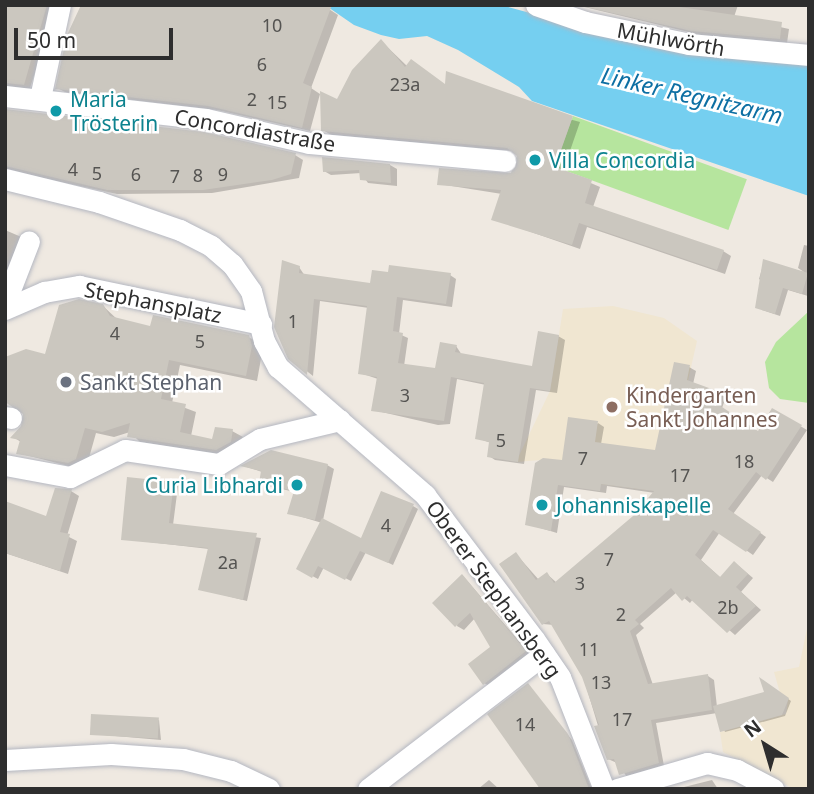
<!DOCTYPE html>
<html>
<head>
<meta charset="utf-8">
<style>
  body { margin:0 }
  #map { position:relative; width:814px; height:794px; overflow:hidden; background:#efe9e1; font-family:"Noto Sans",sans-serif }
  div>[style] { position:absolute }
  .education>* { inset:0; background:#f0e6d1 }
  .green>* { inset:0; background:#b6e59e; transform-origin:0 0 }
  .water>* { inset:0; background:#75cff0 }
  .shadow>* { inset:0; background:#0003 }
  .building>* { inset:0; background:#cbc7bf; transform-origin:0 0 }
  .roads { filter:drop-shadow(0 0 2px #b4b7c1) drop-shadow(0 0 2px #b4b7c1) }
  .minor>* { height:21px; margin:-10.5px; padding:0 10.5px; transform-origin:10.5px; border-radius:10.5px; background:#fff }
  .dots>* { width:19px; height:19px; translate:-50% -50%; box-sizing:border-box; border:4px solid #fff; border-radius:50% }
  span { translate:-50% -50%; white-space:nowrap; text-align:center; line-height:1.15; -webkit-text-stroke:5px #fff; paint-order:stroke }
  .number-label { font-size:18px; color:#555452 }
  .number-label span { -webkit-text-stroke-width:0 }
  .street-label { font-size:21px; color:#2e2e2e }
  .culture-label { font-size:21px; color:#0d838f }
  .left { translate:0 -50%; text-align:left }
  .right { translate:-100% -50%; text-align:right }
  .worship-label { font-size:21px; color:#5b616d }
  .education-label { font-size:21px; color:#785e54 }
  .water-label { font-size:23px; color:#0d6fa3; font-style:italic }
  .frame { position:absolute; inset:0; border:7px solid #2e2e2e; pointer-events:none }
  .north { position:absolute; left:730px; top:710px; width:70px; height:70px; -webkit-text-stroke:5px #fff; paint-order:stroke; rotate:323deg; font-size:19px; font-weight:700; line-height:28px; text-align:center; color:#2e2e2e }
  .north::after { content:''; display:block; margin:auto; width:24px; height:32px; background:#2e2e2e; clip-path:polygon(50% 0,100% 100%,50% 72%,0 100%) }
  .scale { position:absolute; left:14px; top:28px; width:159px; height:32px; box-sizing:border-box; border:4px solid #2e2e2e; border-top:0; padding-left:9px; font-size:21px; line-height:24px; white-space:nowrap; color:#2e2e2e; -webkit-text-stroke:5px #fff; paint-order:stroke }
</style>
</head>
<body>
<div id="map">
  <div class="education">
    <i style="clip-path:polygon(613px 306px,664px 318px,697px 341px,678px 424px,648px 490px,601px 484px,559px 468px,553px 459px,516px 462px,550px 391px,563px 309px)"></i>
    <i style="clip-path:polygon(809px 619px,809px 789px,794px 789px,723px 752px,720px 732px,786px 714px,788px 699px,780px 693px,774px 672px,799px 667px)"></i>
  </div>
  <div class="green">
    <i style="left:573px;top:116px;width:185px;height:54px;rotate:20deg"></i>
    <i style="clip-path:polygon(809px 311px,809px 403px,780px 399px,769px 388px,765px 362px,776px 342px)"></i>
  </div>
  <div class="water">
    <i style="clip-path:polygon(325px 5px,501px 5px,666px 50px,809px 64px,809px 196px,532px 101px,519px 87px,458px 50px,427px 36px,399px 39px,381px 35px,354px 25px)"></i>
  </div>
  <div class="shadow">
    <i style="clip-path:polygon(5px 5px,57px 5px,30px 88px,5px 92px)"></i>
    <i style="clip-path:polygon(323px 5px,338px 15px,311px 88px,320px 94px,310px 131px,217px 110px,65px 92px,57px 88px)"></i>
    <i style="clip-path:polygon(576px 5px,738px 5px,734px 17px,789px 29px,787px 43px,701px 35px)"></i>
    <i style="clip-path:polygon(381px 41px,407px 66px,447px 86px,580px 122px,563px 171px,600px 187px,593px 207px,723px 251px,731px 256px,725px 274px,587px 227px,580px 249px,494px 219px,502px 194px,439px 184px,505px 176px,517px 170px,519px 155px,514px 151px,331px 135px,323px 130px)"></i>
    <i style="clip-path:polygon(5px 111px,295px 155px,303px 160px,299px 178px,212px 193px,117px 194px,5px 170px)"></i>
    <i style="clip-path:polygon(390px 165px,397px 169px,397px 186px,368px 183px,361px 173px,331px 175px,324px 171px)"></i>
    <i style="clip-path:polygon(5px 230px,26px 239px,5px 283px)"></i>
    <i style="clip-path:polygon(804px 245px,809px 246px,808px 296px,788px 290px,780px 316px,762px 310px,764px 282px,759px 279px,764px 262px,804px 272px,798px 268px)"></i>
    <i style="clip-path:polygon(299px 267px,305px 276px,371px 285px,450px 275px,456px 279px,452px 307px,403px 300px,399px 334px,408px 338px,404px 366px,436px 370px,456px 346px,462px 355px,534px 368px,558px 336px,565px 340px,557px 393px,536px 390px,524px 464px,495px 460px,489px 456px,491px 443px,477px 438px,486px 385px,457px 379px,450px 424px,438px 425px,373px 410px,378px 379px,360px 373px,369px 308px,320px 301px,313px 376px,290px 358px)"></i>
    <i style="clip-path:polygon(103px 306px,118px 320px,152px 328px,248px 337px,260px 343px,262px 353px,257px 381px,180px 365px,172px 403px,196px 412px,191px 436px,213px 441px,232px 431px,243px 437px,228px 456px,140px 442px,130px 432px,114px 437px,96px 433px,87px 465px,80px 469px,18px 453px,21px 442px,13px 437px,23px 427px,46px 357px)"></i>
    <i style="clip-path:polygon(689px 367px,696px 371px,693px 384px,726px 397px,722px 408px,759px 433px,773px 410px,807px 430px,773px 482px,762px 475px,733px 514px,766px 537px,753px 555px,720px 532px,701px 560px,721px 578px,734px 563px,740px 567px,753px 578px,741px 592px,761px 610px,735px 635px,693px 599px,690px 603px,677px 592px,640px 624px,644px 628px,636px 635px,653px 685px,708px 676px,714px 680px,717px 707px,766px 693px,762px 680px,791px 701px,785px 716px,725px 732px,717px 713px,656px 723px,664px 766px,627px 777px,617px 763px,608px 759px,583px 676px,554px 625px,543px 624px,516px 554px,539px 580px,547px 574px,557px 583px,613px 539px,655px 493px,607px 486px,606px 493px,564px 487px,557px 533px,527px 524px,563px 461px,598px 423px,604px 427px,601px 444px,657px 452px)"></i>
    <i style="clip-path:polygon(327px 465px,334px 469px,323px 520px,362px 540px,413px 506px,418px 509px,393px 565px,366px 552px,351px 581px,324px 567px,318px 579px,299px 569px,322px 523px,289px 513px,295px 492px,268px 486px,261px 482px,262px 472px,244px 466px)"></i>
    <i style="clip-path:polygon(174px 484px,178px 486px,173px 525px,261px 538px,247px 601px,200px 589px,209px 549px,123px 539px)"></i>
    <i style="clip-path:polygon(71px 491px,79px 496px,67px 536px,77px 541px,68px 574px,5px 553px,5px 504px,47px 518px)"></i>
    <i style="clip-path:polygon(463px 576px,532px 656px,491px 687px,484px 683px,493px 648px,475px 618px,464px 630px,457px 626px)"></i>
    <i style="clip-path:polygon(528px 685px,572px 740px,592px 789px,541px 789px)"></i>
    <i style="clip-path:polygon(159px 720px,161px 740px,92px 734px)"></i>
    <i style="clip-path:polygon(489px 780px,499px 789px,478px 789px)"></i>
    <i style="clip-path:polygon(712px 780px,718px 789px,676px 789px)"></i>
  </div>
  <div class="building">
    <i style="clip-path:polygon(5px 5px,47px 5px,24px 85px,5px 83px)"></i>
    <i style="clip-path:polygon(81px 5px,332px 5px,303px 83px,312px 87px,302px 128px,208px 106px,55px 89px,67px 35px)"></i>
    <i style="clip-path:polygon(577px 5px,666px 5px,782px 22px,780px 39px,691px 31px)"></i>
    <i style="clip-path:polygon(381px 39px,405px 67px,411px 59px,445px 84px,446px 71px,573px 116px,555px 167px,592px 180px,585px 203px,724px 250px,717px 270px,579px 223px,572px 245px,491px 220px,501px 190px,437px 185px,439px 168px,511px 173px,517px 156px,507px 148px,321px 131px,320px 91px,337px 99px,352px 70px)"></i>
    <i style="clip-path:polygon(5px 109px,204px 132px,296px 153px,291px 174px,272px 180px,203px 190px,107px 190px,5px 166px)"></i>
    <i style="clip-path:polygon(322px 157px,390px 164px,391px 183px,360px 180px,359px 170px,323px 172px)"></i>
    <i style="clip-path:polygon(763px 259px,808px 273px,802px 294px,783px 288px,775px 314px,755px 308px)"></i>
    <i style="clip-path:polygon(282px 260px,300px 266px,299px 273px,370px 283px,372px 270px,388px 272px,389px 265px,451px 273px,446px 304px,397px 297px,393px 331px,403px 333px,398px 363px,435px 368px,440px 342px,457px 345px,455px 352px,532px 366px,538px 331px,559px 335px,550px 391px,530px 388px,518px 462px,487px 457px,489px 442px,475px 439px,484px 383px,451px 377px,444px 421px,371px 411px,377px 377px,358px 374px,367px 306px,314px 299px,307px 375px,288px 359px,274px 327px)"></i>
    <i style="clip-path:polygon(79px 299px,103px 304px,110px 316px,150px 326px,153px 315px,249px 335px,252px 346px,246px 376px,169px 360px,161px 399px,186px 404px,180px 432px,212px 439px,215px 427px,233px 429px,231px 442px,216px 450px,127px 437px,130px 423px,102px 432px,85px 428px,76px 459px,68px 463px,16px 454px,20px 440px,10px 438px,21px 426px,23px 414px,5px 402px,5px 357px,26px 349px,45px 354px,59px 305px)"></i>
    <i style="clip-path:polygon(674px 362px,690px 365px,687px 380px,720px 392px,716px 403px,758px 431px,772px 408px,802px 425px,766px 480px,756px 472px,728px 509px,761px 532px,746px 552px,713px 530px,695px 555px,720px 577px,734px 561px,748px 574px,736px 587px,756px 606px,727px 633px,687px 596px,682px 601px,671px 588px,635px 620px,639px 624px,630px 631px,648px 684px,708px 674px,712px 710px,651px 720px,659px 763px,619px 775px,614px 759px,607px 760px,594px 726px,599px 725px,582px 677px,549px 621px,542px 625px,499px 564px,516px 552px,536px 580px,547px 572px,554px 583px,633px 516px,654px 491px,601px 484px,600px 491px,558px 485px,551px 531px,525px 525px,535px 463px,543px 458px,562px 460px,568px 417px,598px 421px,595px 442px,655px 450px)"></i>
    <i style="clip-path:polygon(271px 450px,328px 464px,315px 520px,287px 514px,294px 491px,259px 483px,261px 471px,240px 466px)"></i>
    <i style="clip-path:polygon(127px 477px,174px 482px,169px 523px,257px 533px,243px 600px,198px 590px,208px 548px,121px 540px)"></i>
    <i style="clip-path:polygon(55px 488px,72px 489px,60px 532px,70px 534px,60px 571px,5px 553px,5px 501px,46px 516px)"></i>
    <i style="clip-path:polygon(381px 491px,414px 504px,388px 563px,360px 551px,345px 580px,318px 566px,312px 578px,296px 569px,322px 518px,361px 538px)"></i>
    <i style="clip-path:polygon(462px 574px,526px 651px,483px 685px,468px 664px,490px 647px,470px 613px,455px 627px,432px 603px)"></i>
    <i style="clip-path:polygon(759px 677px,789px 698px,782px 715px,720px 732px,713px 706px,764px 692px)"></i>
    <i style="clip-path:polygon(528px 683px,568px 734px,589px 789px,540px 789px,487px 714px)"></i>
    <i style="left:91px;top:714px;width:68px;height:21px;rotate:3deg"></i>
  </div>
  <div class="roads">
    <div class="minor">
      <i style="left:536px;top:5px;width:52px;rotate:19.1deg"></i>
      <i style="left:585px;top:22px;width:106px;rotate:11.9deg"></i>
      <i style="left:689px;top:44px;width:121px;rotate:5.2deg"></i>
      <i style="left:5px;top:96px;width:202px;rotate:6.5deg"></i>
      <i style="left:206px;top:119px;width:106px;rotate:13.1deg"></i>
      <i style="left:309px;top:143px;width:197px;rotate:5.2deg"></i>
      <i style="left:40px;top:98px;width:95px;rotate:-77.9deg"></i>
      <i style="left:5px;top:179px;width:97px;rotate:13.7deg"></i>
      <i style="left:99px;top:202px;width:86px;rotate:19.1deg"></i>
      <i style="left:180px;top:230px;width:35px;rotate:27deg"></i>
      <i style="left:211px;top:246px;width:28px;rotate:41deg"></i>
      <i style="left:232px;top:264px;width:33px;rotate:55deg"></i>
      <i style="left:251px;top:291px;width:52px;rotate:75.4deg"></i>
      <i style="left:264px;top:341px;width:30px;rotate:62deg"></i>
      <i style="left:278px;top:367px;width:195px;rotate:41deg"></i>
      <i style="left:425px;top:495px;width:181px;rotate:52.9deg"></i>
      <i style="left:534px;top:639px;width:46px;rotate:55.6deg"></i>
      <i style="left:560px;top:677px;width:120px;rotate:68.6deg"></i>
      <i style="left:5px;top:303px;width:66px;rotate:-68.8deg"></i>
      <i style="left:5px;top:309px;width:43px;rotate:-23.6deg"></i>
      <i style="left:44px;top:292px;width:36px;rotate:-10deg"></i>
      <i style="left:79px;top:286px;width:186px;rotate:11.8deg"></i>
      <i style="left:5px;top:417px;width:6px;rotate:9deg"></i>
      <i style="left:5px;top:465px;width:66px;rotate:10.5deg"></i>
      <i style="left:70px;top:477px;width:61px;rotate:-26.1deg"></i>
      <i style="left:125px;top:450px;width:95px;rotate:8.5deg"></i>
      <i style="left:219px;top:464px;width:48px;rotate:-31.4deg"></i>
      <i style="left:260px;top:439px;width:82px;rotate:-13.4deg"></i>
      <i style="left:5px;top:760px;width:106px;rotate:-3.2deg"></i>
      <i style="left:111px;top:754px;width:72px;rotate:4deg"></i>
      <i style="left:183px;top:759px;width:49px;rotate:14deg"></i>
      <i style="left:231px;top:771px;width:42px;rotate:25.3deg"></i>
      <i style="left:368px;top:789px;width:222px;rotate:-37.5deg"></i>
      <i style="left:617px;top:789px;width:94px;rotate:-16.1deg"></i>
      <i style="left:707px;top:763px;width:31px;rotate:13deg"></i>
      <i style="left:737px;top:770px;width:41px;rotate:27.8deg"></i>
    </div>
  </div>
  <div class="dots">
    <i style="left:56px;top:111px;background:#0f9aa8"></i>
    <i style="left:535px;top:160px;background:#0f9aa8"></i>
    <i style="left:66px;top:382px;background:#6b7280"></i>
    <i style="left:612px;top:407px;background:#8d6e63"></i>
    <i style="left:297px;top:485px;background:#0f9aa8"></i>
    <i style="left:542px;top:505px;background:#0f9aa8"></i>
  </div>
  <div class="number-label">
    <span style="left:272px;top:25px">10</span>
    <span style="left:262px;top:64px">6</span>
    <span style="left:405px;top:84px">23a</span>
    <span style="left:252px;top:99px">2</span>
    <span style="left:277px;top:102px">15</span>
    <span style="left:73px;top:169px">4</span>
    <span style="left:97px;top:173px">5</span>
    <span style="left:136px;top:174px">6</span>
    <span style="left:223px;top:174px">9</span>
    <span style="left:198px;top:175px">8</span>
    <span style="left:175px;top:176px">7</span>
    <span style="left:293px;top:321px">1</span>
    <span style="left:115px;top:333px">4</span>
    <span style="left:200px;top:341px">5</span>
    <span style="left:405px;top:395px">3</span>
    <span style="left:501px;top:440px">5</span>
    <span style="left:583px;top:458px">7</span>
    <span style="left:744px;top:461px">18</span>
    <span style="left:680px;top:475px">17</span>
    <span style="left:386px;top:525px">4</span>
    <span style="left:609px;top:559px">7</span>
    <span style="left:228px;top:562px">2a</span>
    <span style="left:580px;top:583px">3</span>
    <span style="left:728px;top:607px">2b</span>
    <span style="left:621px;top:614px">2</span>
    <span style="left:589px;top:649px">11</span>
    <span style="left:601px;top:682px">13</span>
    <span style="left:622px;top:719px">17</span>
    <span style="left:525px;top:724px">14</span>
  </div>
  <div class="street-label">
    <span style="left:671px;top:39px;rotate:10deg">Mühlwörth</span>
    <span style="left:255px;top:130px;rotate:10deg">Concordiastraße</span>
    <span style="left:153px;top:302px;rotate:11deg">Stephansplatz</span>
    <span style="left:494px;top:589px;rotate:54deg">Oberer Stephansberg</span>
  </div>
  <div class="culture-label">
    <span class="left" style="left:70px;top:111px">Maria<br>Trösterin</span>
    <span class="left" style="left:549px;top:160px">Villa Concordia</span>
    <span class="right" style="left:283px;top:485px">Curia Libhardi</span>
    <span class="left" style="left:556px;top:505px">Johanniskapelle</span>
  </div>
  <div class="worship-label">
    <span class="left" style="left:80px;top:382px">Sankt Stephan</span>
  </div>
  <div class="education-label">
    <span class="left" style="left:626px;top:407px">Kindergarten<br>Sankt Johannes</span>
  </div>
  <div class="water-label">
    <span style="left:692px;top:95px;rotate:13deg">Linker Regnitzarm</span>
  </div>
  <div class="frame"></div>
  <div class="north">N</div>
  <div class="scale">50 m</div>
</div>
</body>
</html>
